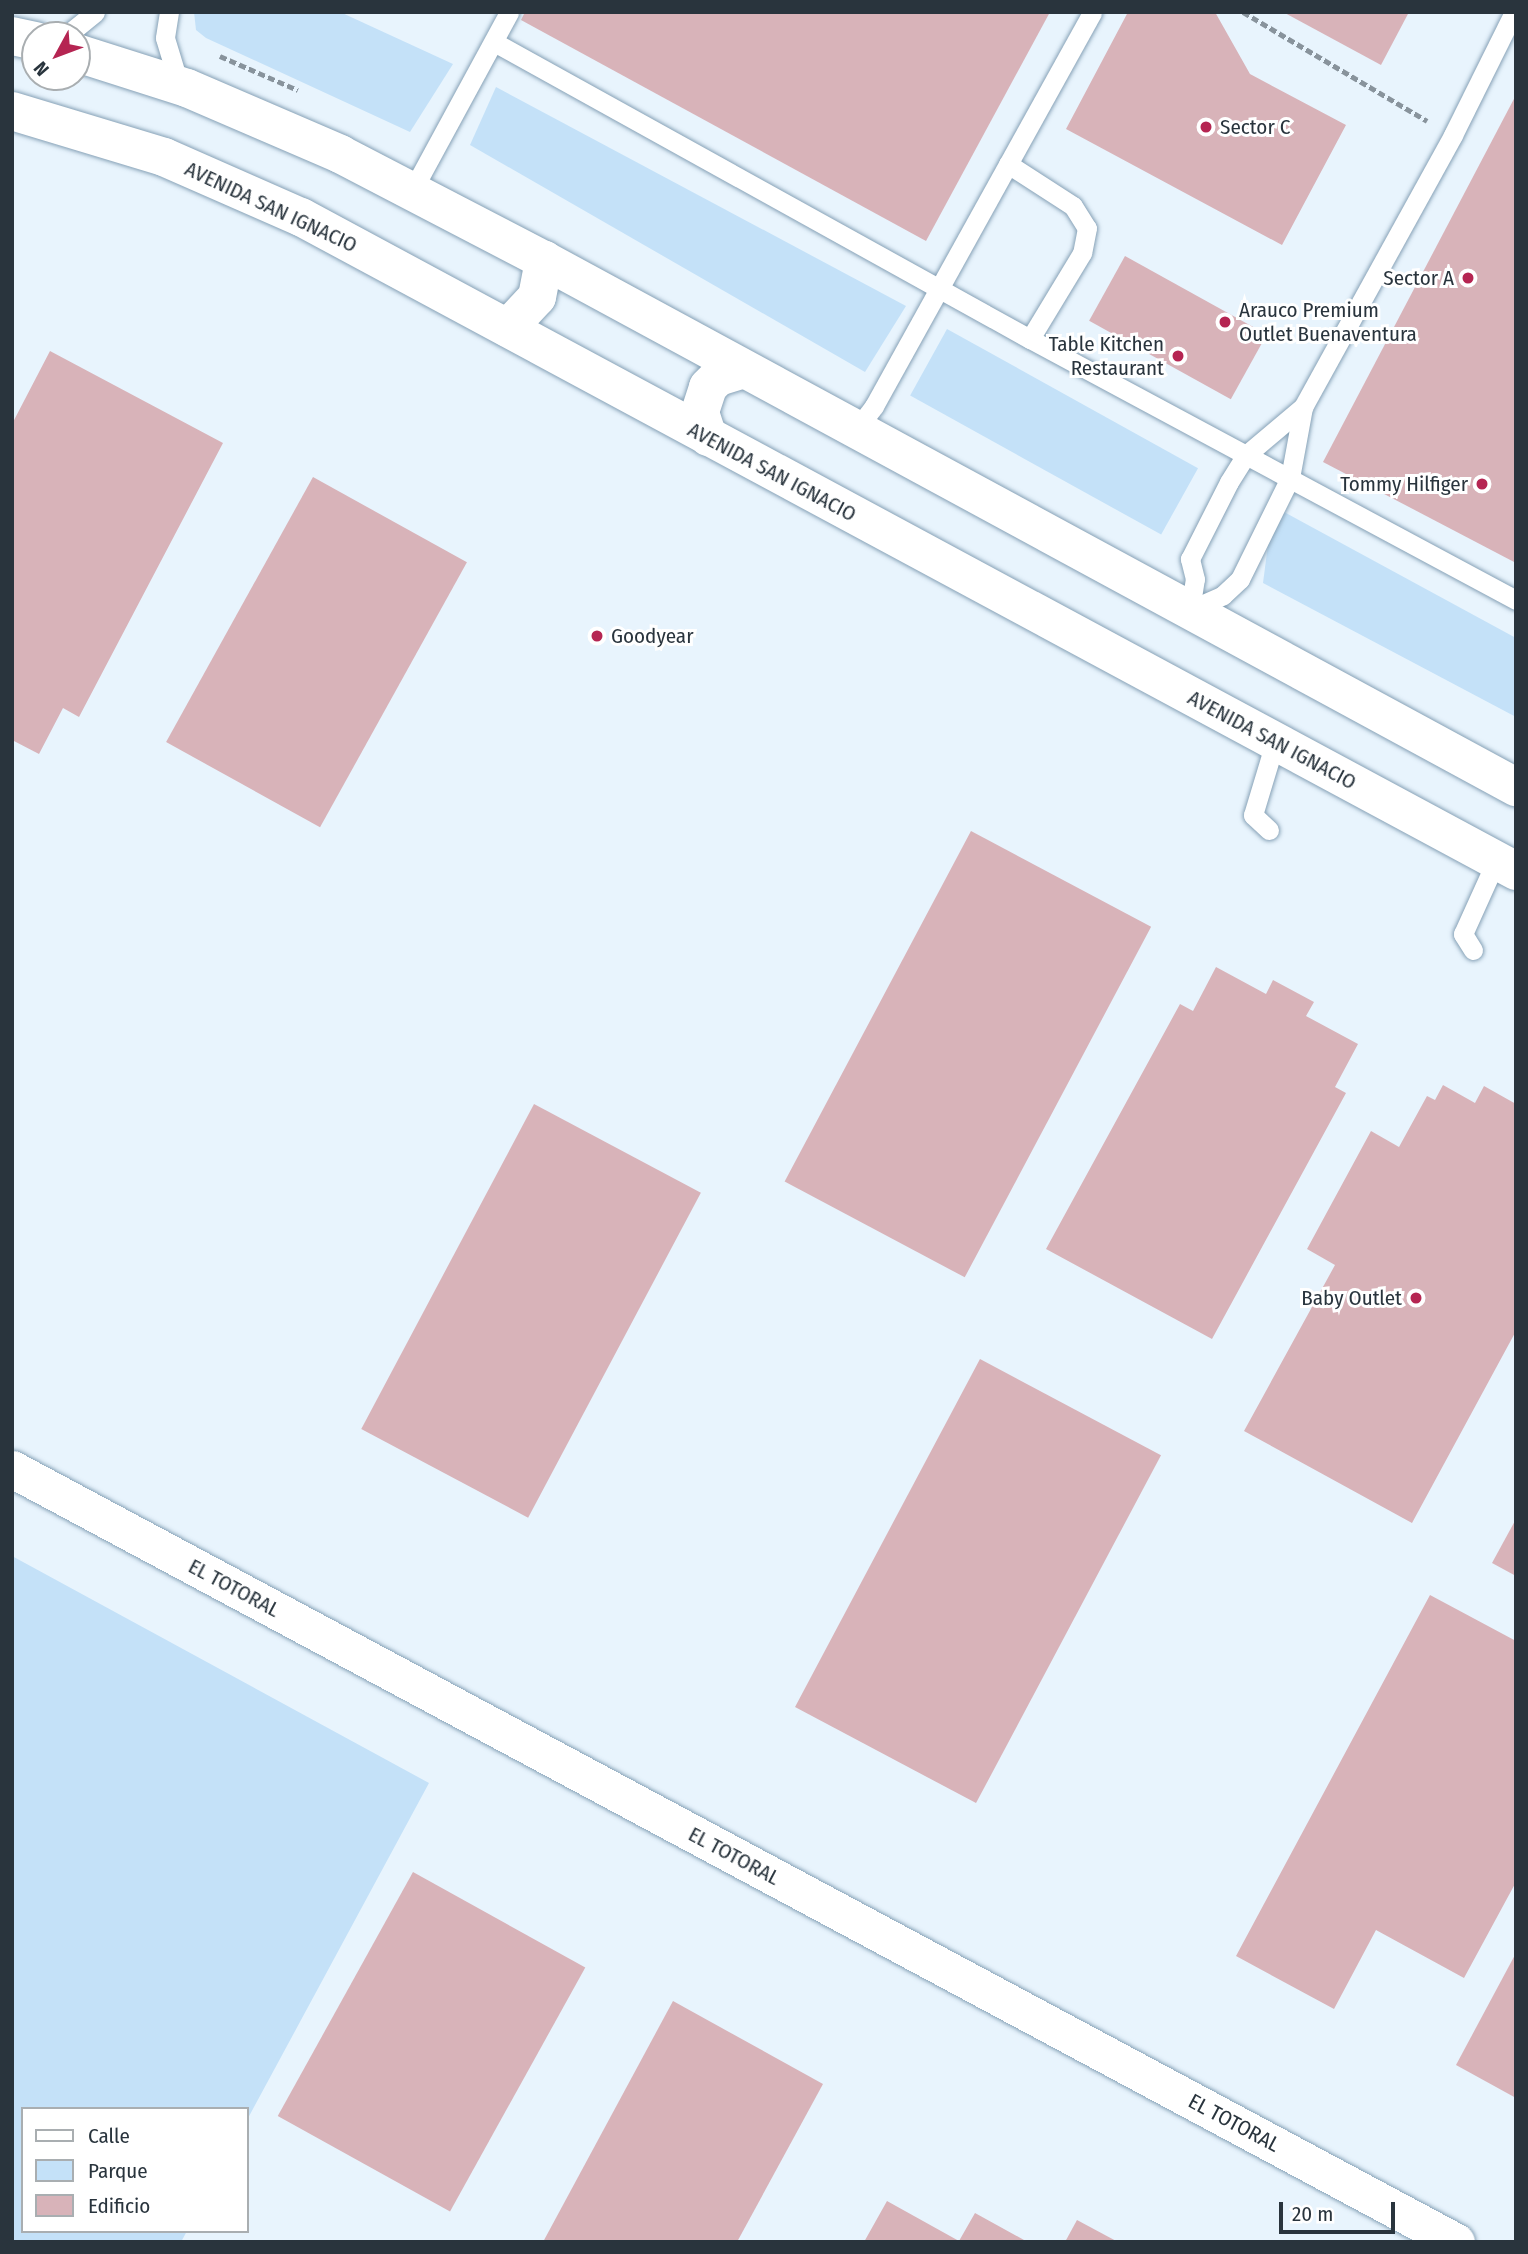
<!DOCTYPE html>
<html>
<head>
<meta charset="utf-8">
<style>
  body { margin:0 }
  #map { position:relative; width:1528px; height:2254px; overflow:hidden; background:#e8f4fd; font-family:"Fira Sans Condensed",sans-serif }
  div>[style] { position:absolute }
  .green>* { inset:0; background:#c4e1f8; transform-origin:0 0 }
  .building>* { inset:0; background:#d8b3b9; transform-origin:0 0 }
  .path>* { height:4.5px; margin-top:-2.25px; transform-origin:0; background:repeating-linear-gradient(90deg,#88939c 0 7px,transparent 0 10.5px) }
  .roads { filter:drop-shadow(0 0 2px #86a1b6) drop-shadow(0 0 2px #86a1b6) }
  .lane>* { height:19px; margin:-9.5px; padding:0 9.5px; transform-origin:9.5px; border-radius:9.5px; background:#fff }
  .street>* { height:37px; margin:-18.5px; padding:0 18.5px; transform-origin:18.5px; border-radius:18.5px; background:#fff }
  .secondary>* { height:38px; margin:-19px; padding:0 19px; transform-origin:19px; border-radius:19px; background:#fff }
  .dots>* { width:19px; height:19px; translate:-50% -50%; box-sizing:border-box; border:4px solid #fff; border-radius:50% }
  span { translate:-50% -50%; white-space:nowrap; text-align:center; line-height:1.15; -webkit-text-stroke:6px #fff; paint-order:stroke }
  .poi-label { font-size:21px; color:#29343d }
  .left { translate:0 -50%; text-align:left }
  .right { translate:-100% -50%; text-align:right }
  .street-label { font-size:21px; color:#29343d }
  .frame { position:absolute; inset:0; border:14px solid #29343d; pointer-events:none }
  .legend { position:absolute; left:21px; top:2107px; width:228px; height:126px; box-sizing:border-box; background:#fff; border:2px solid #a9aeb1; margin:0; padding:9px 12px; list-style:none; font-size:21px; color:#29343d }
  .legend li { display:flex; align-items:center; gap:14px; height:35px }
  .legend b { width:35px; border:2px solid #a9aeb1 }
  .north { position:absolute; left:21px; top:21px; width:70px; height:70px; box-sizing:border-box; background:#fff; border:2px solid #a9aeb1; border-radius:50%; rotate:229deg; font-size:19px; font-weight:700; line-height:28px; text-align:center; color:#29343d }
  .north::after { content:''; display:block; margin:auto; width:24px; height:32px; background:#b52552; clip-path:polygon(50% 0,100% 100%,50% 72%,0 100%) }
  .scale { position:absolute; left:1279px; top:2202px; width:116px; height:32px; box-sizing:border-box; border:4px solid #29343d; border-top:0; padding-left:9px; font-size:21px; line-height:24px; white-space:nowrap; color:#29343d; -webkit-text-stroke:5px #fff; paint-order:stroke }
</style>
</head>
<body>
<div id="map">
  <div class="green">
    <i style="clip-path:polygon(194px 12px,340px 12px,453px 64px,410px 132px,206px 38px,196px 30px)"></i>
    <i style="clip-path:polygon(496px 87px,906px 306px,865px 372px,470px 145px)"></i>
    <i style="left:947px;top:329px;width:287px;height:76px;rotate:29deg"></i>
    <i style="clip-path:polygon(1273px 506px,1516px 638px,1516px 717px,1263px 583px)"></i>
    <i style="clip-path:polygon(12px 1556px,429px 1783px,247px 2120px,247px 2109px,23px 2109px,23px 2231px,187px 2231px,181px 2242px,12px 2242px)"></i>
  </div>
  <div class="building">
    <i style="clip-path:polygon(525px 12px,1050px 12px,926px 241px,521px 20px)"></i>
    <i style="clip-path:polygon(1128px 12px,1215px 12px,1250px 74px,1346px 125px,1282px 245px,1066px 129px)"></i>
    <i style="clip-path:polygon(1283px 12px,1409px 12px,1381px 65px)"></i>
    <i style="clip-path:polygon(1516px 95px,1516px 563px,1323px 462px)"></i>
    <i style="left:1125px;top:256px;width:162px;height:74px;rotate:29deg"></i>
    <i style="clip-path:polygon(50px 351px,223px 443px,79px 717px,63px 708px,39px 754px,12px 740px,12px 424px)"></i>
    <i style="left:313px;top:477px;width:176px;height:303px;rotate:29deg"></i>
    <i style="left:971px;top:831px;width:204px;height:397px;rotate:28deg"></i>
    <i style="clip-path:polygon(1216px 967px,1266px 994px,1273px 980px,1314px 1002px,1306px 1016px,1358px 1044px,1335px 1087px,1346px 1093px,1212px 1339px,1046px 1249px,1180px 1004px,1193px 1011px)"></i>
    <i style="clip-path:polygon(1443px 1085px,1475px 1103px,1484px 1086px,1516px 1104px,1516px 1331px,1412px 1523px,1244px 1431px,1335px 1265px,1307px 1249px,1371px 1131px,1399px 1147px,1427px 1096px,1435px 1100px)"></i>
    <i style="left:534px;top:1104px;width:189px;height:368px;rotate:28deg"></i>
    <i style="left:980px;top:1359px;width:205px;height:394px;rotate:28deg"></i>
    <i style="clip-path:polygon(1516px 1519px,1516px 1576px,1492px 1563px)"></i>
    <i style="clip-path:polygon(1430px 1595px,1516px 1641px,1516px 1882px,1464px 1978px,1376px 1930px,1334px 2009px,1236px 1956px)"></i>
    <i style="left:413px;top:1872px;width:197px;height:279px;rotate:29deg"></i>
    <i style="clip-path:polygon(1516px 1953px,1516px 2098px,1456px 2065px)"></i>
    <i style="clip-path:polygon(673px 2001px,823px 2084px,737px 2242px,543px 2242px)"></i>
    <i style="clip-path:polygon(887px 2201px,959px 2241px,975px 2213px,1024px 2240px,1023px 2242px,864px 2242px)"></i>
    <i style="clip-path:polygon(1077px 2220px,1118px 2242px,1065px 2242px)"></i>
  </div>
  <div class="path">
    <i style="left:1243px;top:12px;width:214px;rotate:30.6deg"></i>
    <i style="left:220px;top:56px;width:85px;rotate:23.6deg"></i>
  </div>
  <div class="roads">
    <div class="lane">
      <i style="left:169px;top:12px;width:26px;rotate:99deg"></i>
      <i style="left:165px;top:38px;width:48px;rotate:73.1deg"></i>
      <i style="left:67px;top:35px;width:36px;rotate:-39deg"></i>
      <i style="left:494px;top:42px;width:613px;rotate:28.99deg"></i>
      <i style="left:1030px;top:339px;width:552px;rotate:28.24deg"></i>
      <i style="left:1008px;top:164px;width:77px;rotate:32.9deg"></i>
      <i style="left:1073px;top:206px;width:26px;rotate:58deg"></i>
      <i style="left:1087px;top:228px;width:25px;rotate:101deg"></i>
      <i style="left:1082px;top:253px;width:100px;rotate:121.2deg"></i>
      <i style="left:412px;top:191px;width:204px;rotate:-61.5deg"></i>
      <i style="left:856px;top:430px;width:30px;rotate:-53deg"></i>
      <i style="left:874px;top:406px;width:450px;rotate:-61deg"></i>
      <i style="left:1190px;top:610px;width:36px;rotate:-24deg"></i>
      <i style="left:1223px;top:595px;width:23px;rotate:-43deg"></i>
      <i style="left:1240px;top:579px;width:113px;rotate:-63.7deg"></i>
      <i style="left:1290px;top:478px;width:72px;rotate:-79.6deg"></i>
      <i style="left:1303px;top:407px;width:311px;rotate:-61.1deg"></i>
      <i style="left:1453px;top:135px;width:137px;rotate:-63.6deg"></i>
      <i style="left:1190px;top:610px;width:31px;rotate:-81deg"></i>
      <i style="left:1195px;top:579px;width:21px;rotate:-104deg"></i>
      <i style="left:1190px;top:559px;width:86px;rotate:-63.1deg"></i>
      <i style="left:1229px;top:482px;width:32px;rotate:-58deg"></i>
      <i style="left:1246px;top:455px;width:75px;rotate:-40.1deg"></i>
      <i style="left:1269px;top:830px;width:22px;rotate:-137deg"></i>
      <i style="left:1253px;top:815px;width:76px;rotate:-73.2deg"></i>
      <i style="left:1473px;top:950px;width:19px;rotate:-122deg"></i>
      <i style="left:1463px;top:934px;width:80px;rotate:-65.7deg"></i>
    </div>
    <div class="street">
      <i style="left:12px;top:1469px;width:1638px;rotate:28.16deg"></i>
    </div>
    <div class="secondary">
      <i style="left:12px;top:36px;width:24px;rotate:12deg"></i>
      <i style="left:77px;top:53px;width:115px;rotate:17.7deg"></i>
      <i style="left:187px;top:88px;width:167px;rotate:23.3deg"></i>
      <i style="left:340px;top:154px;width:230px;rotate:27.5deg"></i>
      <i style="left:544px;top:260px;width:1106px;rotate:28.47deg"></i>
      <i style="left:12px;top:111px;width:159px;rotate:16.8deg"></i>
      <i style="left:164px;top:157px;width:150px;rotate:23.7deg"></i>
      <i style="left:301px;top:217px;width:1380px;rotate:28.29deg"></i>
      <i style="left:508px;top:328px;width:42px;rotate:-46.9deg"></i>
      <i style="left:537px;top:297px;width:38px;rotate:-79deg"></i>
      <i style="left:708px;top:437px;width:26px;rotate:-108deg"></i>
      <i style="left:700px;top:412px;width:26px;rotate:-72deg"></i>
      <i style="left:708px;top:387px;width:14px;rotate:-45deg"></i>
      <i style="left:718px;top:377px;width:27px;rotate:-17deg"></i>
    </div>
  </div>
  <div class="dots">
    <i style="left:1206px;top:127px;background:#b52552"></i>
    <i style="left:1468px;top:278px;background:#b52552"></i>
    <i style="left:1225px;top:322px;background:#b52552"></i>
    <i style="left:1178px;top:356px;background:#b52552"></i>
    <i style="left:1482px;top:484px;background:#b52552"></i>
    <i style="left:597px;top:636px;background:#b52552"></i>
    <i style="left:1416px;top:1298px;background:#b52552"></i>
  </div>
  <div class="poi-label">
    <span class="left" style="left:1220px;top:127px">Sector C</span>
    <span class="right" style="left:1454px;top:278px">Sector A</span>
    <span class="left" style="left:1239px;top:322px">Arauco Premium<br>Outlet Buenaventura</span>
    <span class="right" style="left:1164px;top:356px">Table Kitchen<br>Restaurant</span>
    <span class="right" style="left:1468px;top:484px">Tommy Hilfiger</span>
    <span class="left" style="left:611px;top:636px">Goodyear</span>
    <span class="right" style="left:1402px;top:1298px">Baby Outlet</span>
  </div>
  <div class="street-label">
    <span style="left:271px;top:207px;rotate:25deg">AVENIDA SAN IGNACIO</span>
    <span style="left:772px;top:472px;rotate:28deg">AVENIDA SAN IGNACIO</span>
    <span style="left:1272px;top:740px;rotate:28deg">AVENIDA SAN IGNACIO</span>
    <span style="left:234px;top:1588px;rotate:28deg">EL TOTORAL</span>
    <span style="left:734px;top:1856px;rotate:28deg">EL TOTORAL</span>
    <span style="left:1234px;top:2123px;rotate:28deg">EL TOTORAL</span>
  </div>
  <div class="frame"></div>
  <ul class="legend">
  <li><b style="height:9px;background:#fff"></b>Calle</li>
  <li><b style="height:19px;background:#c4e1f8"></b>Parque</li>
  <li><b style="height:19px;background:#d8b3b9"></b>Edificio</li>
  </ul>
  <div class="north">N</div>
  <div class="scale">20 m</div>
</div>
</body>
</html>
